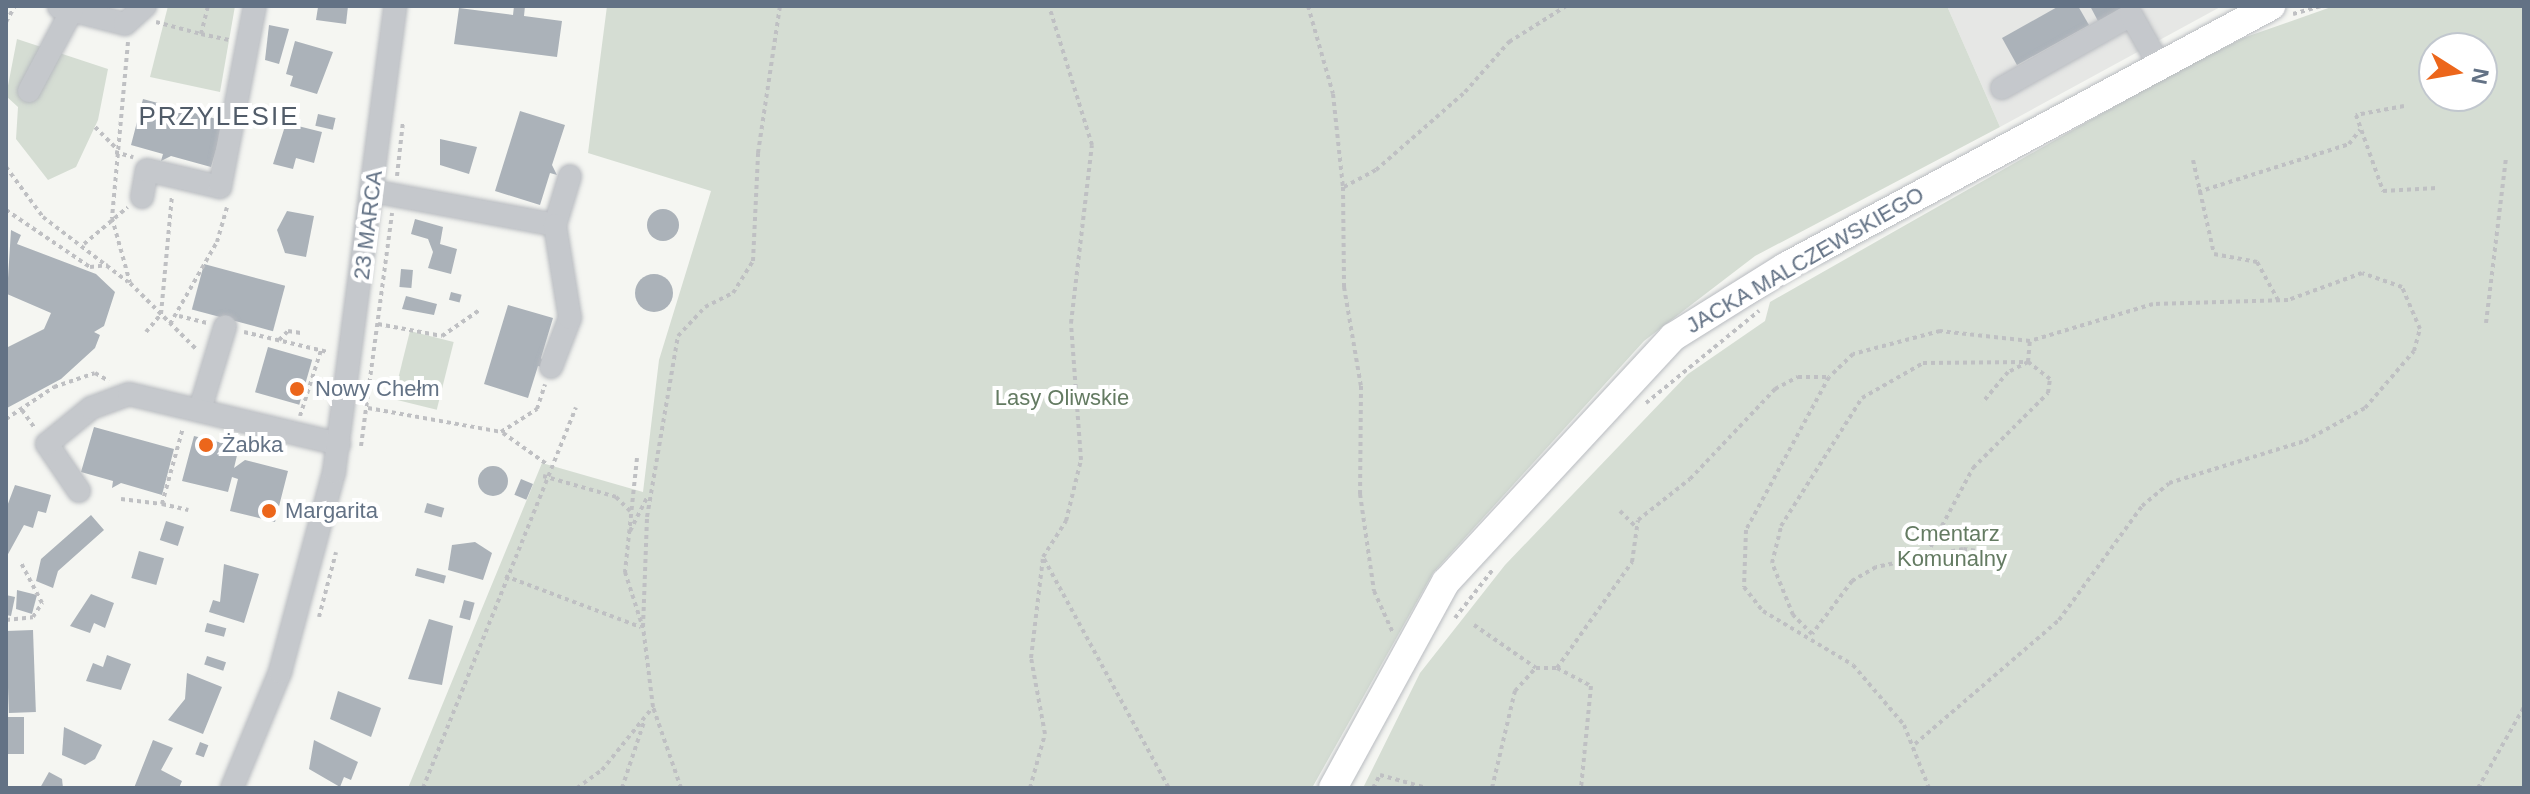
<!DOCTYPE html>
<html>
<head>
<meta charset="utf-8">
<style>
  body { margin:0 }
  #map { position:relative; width:2530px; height:794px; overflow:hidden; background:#f5f6f2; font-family:Arial,sans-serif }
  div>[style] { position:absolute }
  .built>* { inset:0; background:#e6e7e5 }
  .green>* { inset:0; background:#d5ddd3; transform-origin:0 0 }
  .building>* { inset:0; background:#abb2b9; transform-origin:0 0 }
  .round { border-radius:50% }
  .path>* { height:4px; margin-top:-2px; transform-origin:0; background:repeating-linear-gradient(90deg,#bfc0c3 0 4px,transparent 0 8px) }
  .roads { filter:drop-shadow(0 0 2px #b8bbc0) drop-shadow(0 0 2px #b8bbc0) }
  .minor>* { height:22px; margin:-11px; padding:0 11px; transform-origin:11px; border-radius:11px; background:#c5c8cc }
  .major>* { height:28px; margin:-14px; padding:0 14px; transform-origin:14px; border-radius:14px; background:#fff }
  .dots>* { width:22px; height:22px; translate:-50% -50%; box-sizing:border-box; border:4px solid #fff; border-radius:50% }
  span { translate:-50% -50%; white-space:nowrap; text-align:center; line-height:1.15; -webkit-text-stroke:8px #fff; paint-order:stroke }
  .street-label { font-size:22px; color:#637285 }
  .poi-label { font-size:22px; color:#637285 }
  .left { translate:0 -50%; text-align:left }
  .park-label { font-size:22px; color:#647b62 }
  .quarter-label { font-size:26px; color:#515c69; letter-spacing:2px }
  .frame { position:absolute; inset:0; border:8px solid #637285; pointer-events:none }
  .north { position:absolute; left:2418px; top:32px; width:80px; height:80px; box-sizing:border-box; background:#fff; border:2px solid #c1c7ce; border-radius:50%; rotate:101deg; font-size:22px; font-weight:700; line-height:32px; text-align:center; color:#637285 }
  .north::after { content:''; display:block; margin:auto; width:28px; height:36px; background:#ec661b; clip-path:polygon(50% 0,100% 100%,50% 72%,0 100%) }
</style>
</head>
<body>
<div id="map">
  <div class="built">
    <i style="clip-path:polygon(1947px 6px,2222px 6px,2000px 127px)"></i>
  </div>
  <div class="green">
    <i style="clip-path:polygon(168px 6px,235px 6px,220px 92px,150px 77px)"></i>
    <i style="clip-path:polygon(607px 6px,1947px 6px,2000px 127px,1755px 256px,1644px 341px,1433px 573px,1312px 788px,408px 788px,542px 463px,643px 492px,659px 360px,711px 191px,588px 153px)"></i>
    <i style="clip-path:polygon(evenodd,2334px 6px,2524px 6px,2524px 788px,1363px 788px,1420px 673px,1505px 565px,1688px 374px,1765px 321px,1770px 302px,2168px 76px,2243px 38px,2334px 6px,2434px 48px,2482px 48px,2482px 96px,2434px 96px,2434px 48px)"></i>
    <i style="clip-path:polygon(17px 39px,108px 69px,98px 120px,76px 167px,48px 180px,16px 139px,18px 107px,6px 96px)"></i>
    <i style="left:410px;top:331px;width:45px;height:70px;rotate:14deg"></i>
  </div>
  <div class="building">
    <i style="clip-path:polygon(348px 6px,346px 24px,316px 20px,318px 7px)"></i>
    <i style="clip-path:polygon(514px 6px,525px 6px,524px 16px,562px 21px,557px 57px,454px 44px,459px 8px,513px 15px)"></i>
    <i style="clip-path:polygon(2059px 6px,2078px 6px,2089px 25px,2017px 65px,2002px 38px)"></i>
    <i style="clip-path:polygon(2090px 6px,2125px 6px,2098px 21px)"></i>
    <i style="clip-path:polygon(269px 25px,289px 29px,279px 64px,265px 60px)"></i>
    <i style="clip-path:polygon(295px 41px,333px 52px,317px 94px,290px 86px,293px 76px,286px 74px)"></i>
    <i style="clip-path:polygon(143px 99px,224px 121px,211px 167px,171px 156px,161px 161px,163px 154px,131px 145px)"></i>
    <i style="clip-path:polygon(520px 111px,565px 125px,552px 165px,557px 175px,550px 173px,540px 205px,495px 191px)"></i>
    <i style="left:318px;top:114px;width:18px;height:12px;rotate:13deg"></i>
    <i style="clip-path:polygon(286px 123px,322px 132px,314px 163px,296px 158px,293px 169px,273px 164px)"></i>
    <i style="clip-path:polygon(440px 139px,477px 147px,469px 174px,440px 165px)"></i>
    <i class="round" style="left:647px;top:209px;width:32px;height:32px"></i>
    <i style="clip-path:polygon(287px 211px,314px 216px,306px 257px,285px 253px,277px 230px)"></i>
    <i style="clip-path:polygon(415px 219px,443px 227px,440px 244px,457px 249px,451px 274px,428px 268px,433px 252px,428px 239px,411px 234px)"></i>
    <i style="clip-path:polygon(11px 230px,21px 235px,17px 244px,96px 274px,115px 292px,104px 326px,94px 332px,100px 335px,95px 348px,61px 379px,7px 408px,6px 348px,44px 329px,51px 313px,7px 294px)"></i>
    <i style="left:204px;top:264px;width:84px;height:47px;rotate:15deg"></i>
    <i style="left:401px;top:269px;width:12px;height:18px;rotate:5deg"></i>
    <i class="round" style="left:635px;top:274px;width:38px;height:38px"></i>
    <i style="left:451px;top:292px;width:11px;height:8px;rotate:15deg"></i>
    <i style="clip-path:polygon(406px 296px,437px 304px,434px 315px,402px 309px)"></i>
    <i style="clip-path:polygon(508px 305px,553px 318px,541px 358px,546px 368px,538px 366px,528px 398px,484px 384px)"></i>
    <i style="left:268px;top:347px;width:46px;height:47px;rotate:16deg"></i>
    <i style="clip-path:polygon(94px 427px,174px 449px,162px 495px,121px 483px,112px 488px,113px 481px,81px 472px)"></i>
    <i style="clip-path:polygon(194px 436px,239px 447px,234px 468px,245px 460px,288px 471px,275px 522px,230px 511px,238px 479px,232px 477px,228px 492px,182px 481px)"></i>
    <i class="round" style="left:478px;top:466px;width:30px;height:30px"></i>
    <i style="left:521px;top:479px;width:13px;height:17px;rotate:23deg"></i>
    <i style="clip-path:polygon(15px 485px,51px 495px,46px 513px,38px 511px,33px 528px,24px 525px,7px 556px,6px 509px)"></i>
    <i style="left:427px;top:503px;width:18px;height:10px;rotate:16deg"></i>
    <i style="clip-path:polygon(91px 515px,104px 530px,58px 571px,53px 588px,36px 581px,41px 559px)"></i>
    <i style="left:166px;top:521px;width:19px;height:20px;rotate:18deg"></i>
    <i style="clip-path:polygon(475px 542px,492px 553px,483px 580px,448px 570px,452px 545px)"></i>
    <i style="left:139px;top:551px;width:26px;height:28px;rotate:16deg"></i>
    <i style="clip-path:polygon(224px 564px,259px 574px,244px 623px,209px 612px,213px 600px,220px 602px)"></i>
    <i style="left:417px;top:568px;width:30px;height:8px;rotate:15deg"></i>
    <i style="clip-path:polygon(17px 590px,37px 595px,32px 614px,16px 609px)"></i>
    <i style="clip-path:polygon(91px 594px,114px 603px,105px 628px,94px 623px,90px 633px,70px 626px)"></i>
    <i style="clip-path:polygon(6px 595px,15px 597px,11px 616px,6px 615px)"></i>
    <i style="left:464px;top:600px;width:11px;height:18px;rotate:15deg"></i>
    <i style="clip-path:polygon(429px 619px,453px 626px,442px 685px,408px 679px)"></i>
    <i style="left:207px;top:623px;width:20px;height:9px;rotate:15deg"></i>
    <i style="left:33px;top:630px;width:82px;height:27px;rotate:88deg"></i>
    <i style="clip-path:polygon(107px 655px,131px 664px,121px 690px,86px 681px,93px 663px,103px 667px)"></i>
    <i style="left:207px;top:656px;width:20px;height:9px;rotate:18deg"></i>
    <i style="clip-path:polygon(187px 673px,222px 687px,203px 734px,168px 720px,185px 699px)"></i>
    <i style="clip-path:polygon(338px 691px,381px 708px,371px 737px,330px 719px)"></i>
    <i style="left:6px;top:717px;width:18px;height:37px"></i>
    <i style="clip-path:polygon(64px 727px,102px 745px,95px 759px,85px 765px,62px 755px)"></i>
    <i style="clip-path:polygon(153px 740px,173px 748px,161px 770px,182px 781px,179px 788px,134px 788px)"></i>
    <i style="clip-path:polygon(314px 740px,358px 762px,351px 780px,344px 777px,340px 787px,309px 769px)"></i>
    <i style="left:200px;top:742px;width:9px;height:13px;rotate:21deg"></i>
    <i style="clip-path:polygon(49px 772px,62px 779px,63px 788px,40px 788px)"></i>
  </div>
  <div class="path">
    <i style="left:1308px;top:6px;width:91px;rotate:74.1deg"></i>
    <i style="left:1333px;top:94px;width:94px;rotate:83.9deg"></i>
    <i style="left:1343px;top:187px;width:100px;rotate:89.4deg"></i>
    <i style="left:1344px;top:287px;width:100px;rotate:80.3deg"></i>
    <i style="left:1361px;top:386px;width:108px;rotate:90.5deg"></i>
    <i style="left:1360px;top:494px;width:98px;rotate:81.8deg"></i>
    <i style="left:1374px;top:591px;width:46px;rotate:65.7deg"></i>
    <i style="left:2293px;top:14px;width:29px;rotate:-16deg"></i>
    <i style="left:6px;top:22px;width:18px;rotate:-61deg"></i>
    <i style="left:156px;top:22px;width:47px;rotate:14.9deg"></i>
    <i style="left:201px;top:34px;width:29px;rotate:-76deg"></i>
    <i style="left:201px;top:34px;width:30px;rotate:12deg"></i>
    <i style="left:128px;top:42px;width:177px;rotate:95.2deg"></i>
    <i style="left:112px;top:218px;width:67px;rotate:74.5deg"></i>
    <i style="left:130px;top:283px;width:93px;rotate:45deg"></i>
    <i style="left:2404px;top:106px;width:49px;rotate:169.4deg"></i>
    <i style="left:2356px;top:115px;width:81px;rotate:70.4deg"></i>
    <i style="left:2383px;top:191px;width:54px;rotate:-3.2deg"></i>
    <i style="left:95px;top:127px;width:30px;rotate:45deg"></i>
    <i style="left:115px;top:152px;width:19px;rotate:16deg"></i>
    <i style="left:2193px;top:160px;width:96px;rotate:77.4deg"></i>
    <i style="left:2214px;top:254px;width:44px;rotate:10.5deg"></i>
    <i style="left:2257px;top:262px;width:43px;rotate:61.1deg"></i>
    <i style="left:6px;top:167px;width:62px;rotate:53.5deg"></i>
    <i style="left:43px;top:217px;width:107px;rotate:37.4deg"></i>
    <i style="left:397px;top:176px;width:54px;rotate:-83.7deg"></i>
    <i style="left:1344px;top:187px;width:36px;rotate:-28deg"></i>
    <i style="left:1376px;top:170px;width:118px;rotate:-41.2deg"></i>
    <i style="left:1465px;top:92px;width:67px;rotate:-48.7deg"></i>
    <i style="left:1509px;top:42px;width:67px;rotate:-32.3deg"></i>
    <i style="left:2198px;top:192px;width:158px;rotate:-17.6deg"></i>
    <i style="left:2349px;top:144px;width:18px;rotate:-52deg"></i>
    <i style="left:6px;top:210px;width:102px;rotate:34.2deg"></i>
    <i style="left:90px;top:267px;width:18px;rotate:-6deg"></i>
    <i style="left:84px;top:244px;width:57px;rotate:-40.1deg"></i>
    <i style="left:179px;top:316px;width:30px;rotate:14deg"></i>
    <i style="left:2486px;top:323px;width:166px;rotate:-83.1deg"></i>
    <i style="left:170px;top:324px;width:95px;rotate:-60.2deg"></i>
    <i style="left:217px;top:242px;width:36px;rotate:-74deg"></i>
    <i style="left:378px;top:324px;width:65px;rotate:10.6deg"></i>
    <i style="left:442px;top:336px;width:47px;rotate:-34.7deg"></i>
    <i style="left:146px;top:332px;width:23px;rotate:-50deg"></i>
    <i style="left:161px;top:314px;width:119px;rotate:-84.7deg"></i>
    <i style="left:244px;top:332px;width:86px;rotate:13.4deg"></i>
    <i style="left:279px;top:340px;width:13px;rotate:-45deg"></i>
    <i style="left:288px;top:331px;width:13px;rotate:9deg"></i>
    <i style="left:1646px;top:403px;width:146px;rotate:-39.2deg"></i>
    <i style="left:368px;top:408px;width:135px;rotate:10.2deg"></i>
    <i style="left:501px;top:432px;width:43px;rotate:-32.6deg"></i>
    <i style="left:537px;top:409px;width:26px;rotate:-72deg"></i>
    <i style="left:22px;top:410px;width:21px;rotate:55deg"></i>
    <i style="left:300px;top:416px;width:69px;rotate:-72.3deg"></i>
    <i style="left:6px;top:419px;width:58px;rotate:-33.7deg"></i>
    <i style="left:54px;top:387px;width:43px;rotate:-18.9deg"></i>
    <i style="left:95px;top:373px;width:16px;rotate:30deg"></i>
    <i style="left:503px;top:433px;width:55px;rotate:35.4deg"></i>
    <i style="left:361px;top:446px;width:235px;rotate:-82.4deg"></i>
    <i style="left:637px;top:458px;width:115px;rotate:96deg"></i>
    <i style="left:625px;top:572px;width:56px;rotate:72.2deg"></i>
    <i style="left:543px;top:476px;width:76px;rotate:16deg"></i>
    <i style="left:616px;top:497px;width:20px;rotate:45deg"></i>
    <i style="left:121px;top:499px;width:41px;rotate:7deg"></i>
    <i style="left:162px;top:504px;width:79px;rotate:-74.6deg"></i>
    <i style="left:162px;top:504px;width:27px;rotate:13deg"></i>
    <i style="left:1620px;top:511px;width:21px;rotate:45deg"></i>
    <i style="left:630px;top:531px;width:38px;rotate:-63deg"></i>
    <i style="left:1991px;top:553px;width:28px;rotate:-172deg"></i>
    <i style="left:1963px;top:549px;width:89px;rotate:168.3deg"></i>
    <i style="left:1876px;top:567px;width:28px;rotate:150deg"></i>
    <i style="left:1852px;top:581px;width:66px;rotate:127deg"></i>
    <i style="left:1812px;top:634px;width:27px;rotate:-135deg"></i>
    <i style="left:1793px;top:615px;width:56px;rotate:-112deg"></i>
    <i style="left:1772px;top:563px;width:38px;rotate:-76deg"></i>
    <i style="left:1781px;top:526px;width:151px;rotate:-57.7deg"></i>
    <i style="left:1862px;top:398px;width:70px;rotate:-29.8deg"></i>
    <i style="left:1923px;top:363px;width:105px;rotate:-0.5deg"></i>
    <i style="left:2028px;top:362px;width:21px;rotate:-85deg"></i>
    <i style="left:1044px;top:559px;width:261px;rotate:61.4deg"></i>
    <i style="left:1923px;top:561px;width:106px;rotate:-61.7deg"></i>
    <i style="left:1973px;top:468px;width:106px;rotate:-45deg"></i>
    <i style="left:2048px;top:393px;width:14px;rotate:-82deg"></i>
    <i style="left:2050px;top:379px;width:28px;rotate:-142deg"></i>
    <i style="left:2028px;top:362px;width:22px;rotate:153deg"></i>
    <i style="left:2008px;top:372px;width:40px;rotate:130deg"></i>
    <i style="left:505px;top:576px;width:145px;rotate:20.6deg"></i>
    <i style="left:319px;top:617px;width:67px;rotate:-75.3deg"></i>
    <i style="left:1455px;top:618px;width:63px;rotate:-52deg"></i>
    <i style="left:6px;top:620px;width:27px;rotate:-6deg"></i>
    <i style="left:33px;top:617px;width:17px;rotate:-57deg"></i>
    <i style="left:42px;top:603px;width:47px;rotate:-117.6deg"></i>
    <i style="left:1474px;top:625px;width:75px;rotate:34.7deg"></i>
    <i style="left:1557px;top:668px;width:130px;rotate:-54.7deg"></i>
    <i style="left:1632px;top:562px;width:42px;rotate:-81.9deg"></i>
    <i style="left:1638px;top:520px;width:66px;rotate:-38.3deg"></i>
    <i style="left:1690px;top:479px;width:124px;rotate:-46.6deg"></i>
    <i style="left:1775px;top:389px;width:26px;rotate:-28deg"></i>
    <i style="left:1798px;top:377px;width:31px"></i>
    <i style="left:1915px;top:744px;width:190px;rotate:-40.7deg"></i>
    <i style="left:2059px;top:620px;width:141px;rotate:-53.9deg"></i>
    <i style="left:2142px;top:506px;width:35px;rotate:-40deg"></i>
    <i style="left:2169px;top:483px;width:142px;rotate:-17.2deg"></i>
    <i style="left:2305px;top:441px;width:68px;rotate:-28.8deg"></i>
    <i style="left:2365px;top:408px;width:75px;rotate:-49.3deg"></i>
    <i style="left:2414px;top:351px;width:23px;rotate:-75deg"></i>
    <i style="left:2420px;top:329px;width:46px;rotate:-113.2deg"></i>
    <i style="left:2402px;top:287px;width:42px;rotate:-160.7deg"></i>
    <i style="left:2362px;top:273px;width:79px;rotate:160deg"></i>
    <i style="left:2288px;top:300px;width:135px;rotate:178.3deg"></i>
    <i style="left:2153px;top:304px;width:128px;rotate:163.3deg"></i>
    <i style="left:2030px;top:341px;width:91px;rotate:-173.7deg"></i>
    <i style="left:1940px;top:331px;width:90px;rotate:165.2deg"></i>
    <i style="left:1853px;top:354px;width:33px;rotate:136deg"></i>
    <i style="left:1829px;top:377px;width:174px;rotate:118.5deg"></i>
    <i style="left:1746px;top:530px;width:57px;rotate:92deg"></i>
    <i style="left:1744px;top:587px;width:31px;rotate:52deg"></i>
    <i style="left:1763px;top:611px;width:105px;rotate:31deg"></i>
    <i style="left:1853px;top:665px;width:79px;rotate:49.6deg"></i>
    <i style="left:1904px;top:725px;width:68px;rotate:68.4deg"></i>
    <i style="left:423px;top:788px;width:410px;rotate:-68.1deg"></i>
    <i style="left:577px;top:788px;width:31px;rotate:-36deg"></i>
    <i style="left:602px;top:770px;width:81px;rotate:-51deg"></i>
    <i style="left:622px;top:788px;width:70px;rotate:-71.6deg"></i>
    <i style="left:681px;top:788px;width:86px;rotate:-109.1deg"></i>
    <i style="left:653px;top:707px;width:81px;rotate:-97.1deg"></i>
    <i style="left:643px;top:627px;width:110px;rotate:-87.9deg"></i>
    <i style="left:647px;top:517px;width:184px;rotate:-80.3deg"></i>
    <i style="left:678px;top:336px;width:40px;rotate:-47deg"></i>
    <i style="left:705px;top:307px;width:31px;rotate:-27deg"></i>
    <i style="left:733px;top:293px;width:38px;rotate:-58deg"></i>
    <i style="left:753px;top:261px;width:108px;rotate:-87.3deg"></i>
    <i style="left:758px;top:153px;width:149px;rotate:-81.5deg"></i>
    <i style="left:1030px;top:788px;width:56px;rotate:-74.5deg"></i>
    <i style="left:1045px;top:734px;width:77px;rotate:-100.4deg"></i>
    <i style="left:1031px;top:658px;width:102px;rotate:-83.2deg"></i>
    <i style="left:1043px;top:557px;width:43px;rotate:-57.4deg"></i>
    <i style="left:1066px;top:521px;width:63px;rotate:-76.2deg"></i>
    <i style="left:1081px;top:460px;width:137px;rotate:-94.2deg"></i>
    <i style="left:1071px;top:323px;width:179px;rotate:-83.3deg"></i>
    <i style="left:1092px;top:145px;width:145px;rotate:-107.2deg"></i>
    <i style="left:1373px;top:788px;width:15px;rotate:-62deg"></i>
    <i style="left:1380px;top:775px;width:49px;rotate:15.5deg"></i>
    <i style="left:1492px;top:788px;width:100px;rotate:-76.7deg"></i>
    <i style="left:1515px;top:691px;width:31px;rotate:-48deg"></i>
    <i style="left:1536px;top:668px;width:21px"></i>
    <i style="left:1557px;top:668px;width:38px;rotate:28deg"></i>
    <i style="left:1591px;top:686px;width:102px;rotate:95.6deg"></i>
    <i style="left:2478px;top:788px;width:93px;rotate:-60.4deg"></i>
  </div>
  <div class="roads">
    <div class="minor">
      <i style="left:59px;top:7px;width:68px;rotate:14.4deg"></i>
      <i style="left:125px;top:24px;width:27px;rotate:-42deg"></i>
      <i style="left:2002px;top:88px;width:148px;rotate:-29.5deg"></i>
      <i style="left:2131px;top:15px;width:55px;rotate:60.6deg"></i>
      <i style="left:29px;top:91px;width:92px;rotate:-62deg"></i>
      <i style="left:372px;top:191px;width:186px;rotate:10.5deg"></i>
      <i style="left:555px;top:225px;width:51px;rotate:-73deg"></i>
      <i style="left:142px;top:197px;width:27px;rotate:-80deg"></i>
      <i style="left:147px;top:170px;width:75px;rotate:13.1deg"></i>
      <i style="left:220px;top:187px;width:184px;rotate:-79.1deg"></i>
      <i style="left:551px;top:367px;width:53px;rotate:-68.8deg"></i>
      <i style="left:570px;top:318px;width:94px;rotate:-99.2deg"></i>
      <i style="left:201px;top:406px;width:83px;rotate:-73.1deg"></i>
      <i style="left:79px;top:491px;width:57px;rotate:-124.2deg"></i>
      <i style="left:47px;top:444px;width:57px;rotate:-39.3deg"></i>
      <i style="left:91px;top:408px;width:40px;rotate:-20.2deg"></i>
      <i style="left:129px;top:394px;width:216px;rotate:13.4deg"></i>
      <i style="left:232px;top:788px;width:126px;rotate:-67.5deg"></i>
      <i style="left:280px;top:672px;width:207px;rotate:-74.9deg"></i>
      <i style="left:334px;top:472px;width:470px;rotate:-82.5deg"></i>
    </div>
    <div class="major">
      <i style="left:1333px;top:788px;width:235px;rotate:-61.3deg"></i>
      <i style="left:1446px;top:582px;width:334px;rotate:-47.2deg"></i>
      <i style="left:1673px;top:337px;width:132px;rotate:-32deg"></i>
      <i style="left:1785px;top:267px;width:552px;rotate:-28.24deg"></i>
    </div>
  </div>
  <div class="dots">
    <i style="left:297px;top:389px;background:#ec661b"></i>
    <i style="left:206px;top:445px;background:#ec661b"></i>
    <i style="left:269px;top:511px;background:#ec661b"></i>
  </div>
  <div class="street-label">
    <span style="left:368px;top:225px;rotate:-83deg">23 MARCA</span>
    <span style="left:1805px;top:260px;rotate:-30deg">JACKA MALCZEWSKIEGO</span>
  </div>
  <div class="poi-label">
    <span class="left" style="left:315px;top:389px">Nowy Chełm</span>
    <span class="left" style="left:222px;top:445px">Żabka</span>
    <span class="left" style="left:285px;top:511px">Margarita</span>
  </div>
  <div class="park-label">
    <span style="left:1062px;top:398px">Lasy Oliwskie</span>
    <span style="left:1952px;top:546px">Cmentarz<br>Komunalny</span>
  </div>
  <div class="quarter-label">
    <span style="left:219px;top:117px">PRZYLESIE</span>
  </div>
  <div class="frame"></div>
  <div class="north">N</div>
</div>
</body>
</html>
